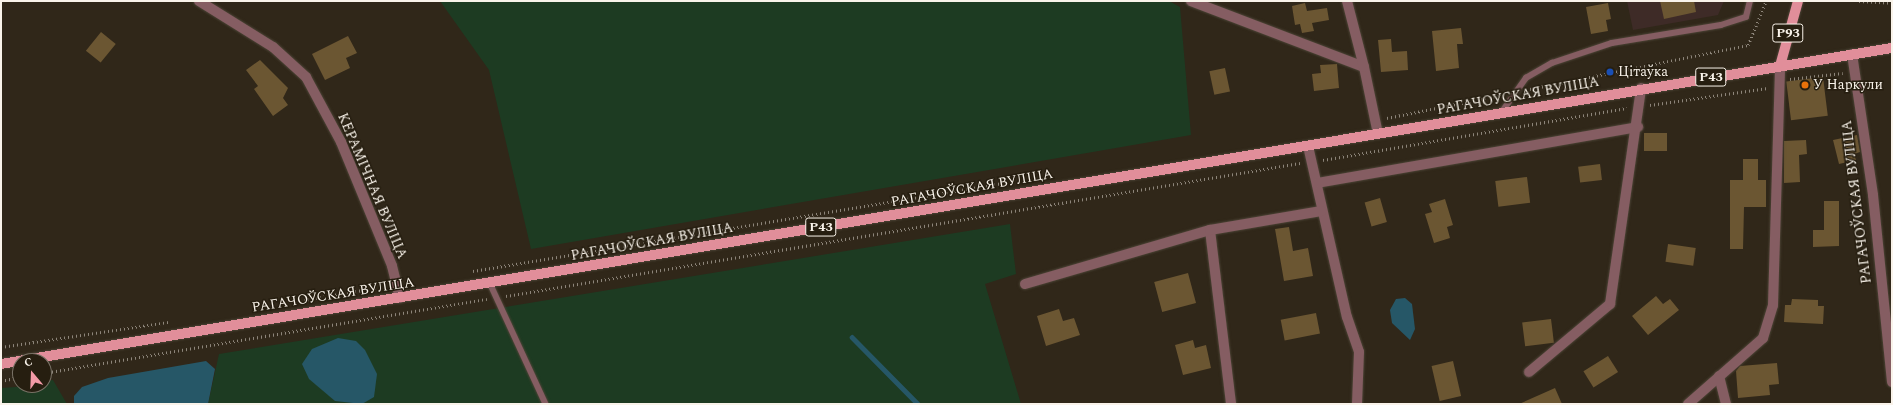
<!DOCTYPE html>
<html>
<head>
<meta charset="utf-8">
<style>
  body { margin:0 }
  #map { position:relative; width:1893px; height:405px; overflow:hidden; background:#302719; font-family:Spectral,serif }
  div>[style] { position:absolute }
  .industrial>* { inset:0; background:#3e2b27 }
  .green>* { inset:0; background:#1d3b22 }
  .water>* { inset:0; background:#265767 }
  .stream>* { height:4.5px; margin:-2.25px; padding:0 2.25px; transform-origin:2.25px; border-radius:2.25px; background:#265767 }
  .building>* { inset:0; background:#6b5632; transform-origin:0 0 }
  .path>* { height:2.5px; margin-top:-1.25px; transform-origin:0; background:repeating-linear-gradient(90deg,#8d857a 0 1px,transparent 0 4px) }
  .roads { filter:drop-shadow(0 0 1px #4c4436) drop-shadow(0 0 1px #4c4436) }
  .service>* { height:5.5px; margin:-2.75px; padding:0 2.75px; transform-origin:2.75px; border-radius:2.75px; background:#855d62 }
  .minor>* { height:10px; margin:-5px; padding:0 5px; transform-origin:5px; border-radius:5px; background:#855d62 }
  .primary>* { height:10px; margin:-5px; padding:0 5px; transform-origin:5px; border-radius:5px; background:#e18e9a }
  .dots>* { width:11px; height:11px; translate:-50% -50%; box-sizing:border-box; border:2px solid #261e10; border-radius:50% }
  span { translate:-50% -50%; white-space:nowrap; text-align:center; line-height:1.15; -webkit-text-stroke:3px #261e10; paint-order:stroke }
  .shield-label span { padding:1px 3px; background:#261e10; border:1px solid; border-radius:3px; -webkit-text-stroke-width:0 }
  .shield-label { font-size:13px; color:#f9f3ea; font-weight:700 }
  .poi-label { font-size:14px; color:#f9f3ea }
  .left { translate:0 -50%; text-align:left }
  .street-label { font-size:14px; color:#f9f3ea }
  .frame { position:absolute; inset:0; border:2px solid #f9f3ea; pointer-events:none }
  .north { position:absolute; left:12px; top:353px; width:40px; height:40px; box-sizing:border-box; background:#261e10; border:1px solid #7a7367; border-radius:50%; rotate:341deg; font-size:11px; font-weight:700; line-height:16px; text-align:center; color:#f9f3ea }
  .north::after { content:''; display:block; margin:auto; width:14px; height:18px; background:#f39aa7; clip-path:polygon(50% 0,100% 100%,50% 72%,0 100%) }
</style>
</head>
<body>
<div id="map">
  <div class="industrial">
    <i style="clip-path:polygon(1627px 1px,1724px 1px,1718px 15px,1633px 30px)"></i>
  </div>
  <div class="green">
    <i style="clip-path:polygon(440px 1px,1169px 1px,1180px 7px,1191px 135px,531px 249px,489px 70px)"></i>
    <i style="clip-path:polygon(1010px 224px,1016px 274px,985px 284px,1021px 404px,208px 404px,219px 354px)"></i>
    <i style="clip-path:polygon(53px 380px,67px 404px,1px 404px,1px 388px,44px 385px,44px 381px)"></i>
  </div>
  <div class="water">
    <i style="clip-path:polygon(1405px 298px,1412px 304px,1415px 329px,1410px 340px,1392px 323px,1390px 310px,1396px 299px)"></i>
    <i style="clip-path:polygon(338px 338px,356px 341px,365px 350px,377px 374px,374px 397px,362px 404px,335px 401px,309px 379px,302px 364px,312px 349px)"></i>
    <i style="clip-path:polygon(206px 361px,215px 369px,208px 404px,74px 404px,74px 396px,82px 387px,108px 378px)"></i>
  </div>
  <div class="stream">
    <i style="left:852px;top:337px;width:94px;rotate:45.4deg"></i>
  </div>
  <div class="building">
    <i style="clip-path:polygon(1660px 1px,1694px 1px,1696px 12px,1664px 19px)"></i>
    <i style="clip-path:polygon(1305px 3px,1307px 11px,1327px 8px,1329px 20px,1312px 23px,1314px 31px,1302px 33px,1300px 24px,1295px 25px,1292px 6px)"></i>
    <i style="clip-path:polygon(1608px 3px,1611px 19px,1606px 20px,1608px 31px,1591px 34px,1586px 7px)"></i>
    <i style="clip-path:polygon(1461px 28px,1463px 44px,1457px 44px,1459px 68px,1436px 71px,1432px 31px)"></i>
    <i style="left:101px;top:32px;width:19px;height:24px;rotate:39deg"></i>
    <i style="clip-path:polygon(348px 36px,357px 53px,346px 58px,350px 68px,325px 80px,312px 54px)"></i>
    <i style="clip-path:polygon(1391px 39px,1392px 52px,1407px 51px,1408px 70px,1381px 72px,1378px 40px)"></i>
    <i style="clip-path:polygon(260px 60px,288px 88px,283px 98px,288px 105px,273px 116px,254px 89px,258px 86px,246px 70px)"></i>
    <i style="clip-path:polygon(1337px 64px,1339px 88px,1314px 91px,1312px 74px,1321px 73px,1320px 65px)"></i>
    <i style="left:1225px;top:68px;width:24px;height:16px;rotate:78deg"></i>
    <i style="left:1823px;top:77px;width:39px;height:37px;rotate:83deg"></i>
    <i style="left:1644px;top:133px;width:23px;height:18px"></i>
    <i style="clip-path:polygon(1857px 135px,1860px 152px,1854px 154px,1856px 160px,1839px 164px,1833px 140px)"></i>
    <i style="clip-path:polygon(1806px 140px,1807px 154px,1799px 155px,1800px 182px,1784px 183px,1784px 141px)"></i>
    <i style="clip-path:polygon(1743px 159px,1758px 159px,1758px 180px,1766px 180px,1766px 207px,1744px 207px,1743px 249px,1730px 249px,1730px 180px,1743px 180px)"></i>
    <i style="left:1600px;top:164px;width:16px;height:22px;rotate:83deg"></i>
    <i style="left:1527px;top:177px;width:26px;height:32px;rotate:83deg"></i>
    <i style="left:1380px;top:198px;width:25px;height:16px;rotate:74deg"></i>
    <i style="clip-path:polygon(1445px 199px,1453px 225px,1447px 227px,1450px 238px,1434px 243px,1425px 214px,1432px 212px,1429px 204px)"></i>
    <i style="clip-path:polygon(1824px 201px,1839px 201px,1839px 246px,1813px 247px,1813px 230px,1824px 230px)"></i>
    <i style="clip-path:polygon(1289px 227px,1293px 251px,1308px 248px,1313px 276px,1284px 281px,1275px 229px)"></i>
    <i style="left:1668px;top:244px;width:28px;height:18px;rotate:8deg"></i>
    <i style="left:1188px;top:273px;width:31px;height:35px;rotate:75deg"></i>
    <i style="clip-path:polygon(1656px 296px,1663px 304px,1670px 299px,1679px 310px,1648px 335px,1632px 316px)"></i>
    <i style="clip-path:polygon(1792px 299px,1818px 300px,1818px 306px,1824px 306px,1823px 324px,1784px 322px,1785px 305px,1791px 305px)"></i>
    <i style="clip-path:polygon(1059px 309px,1063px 321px,1074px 318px,1080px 335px,1046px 346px,1037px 316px)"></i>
    <i style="left:1316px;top:313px;width:21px;height:36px;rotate:79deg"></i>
    <i style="left:1551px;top:319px;width:24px;height:29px;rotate:83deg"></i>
    <i style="clip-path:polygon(1193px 340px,1195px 348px,1206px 345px,1211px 368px,1183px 375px,1175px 345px)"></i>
    <i style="left:1608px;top:356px;width:19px;height:29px;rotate:58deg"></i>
    <i style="left:1453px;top:361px;width:36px;height:22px;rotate:77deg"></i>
    <i style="clip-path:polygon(1777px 363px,1779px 384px,1769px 385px,1770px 395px,1738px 398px,1736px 371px,1740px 366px)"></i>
    <i style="clip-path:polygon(1555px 388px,1562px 404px,1519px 404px)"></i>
  </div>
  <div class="path">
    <i style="left:1859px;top:1px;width:33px;rotate:3deg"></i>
    <i style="left:1790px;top:79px;width:53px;rotate:-6.5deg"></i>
    <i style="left:1530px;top:89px;width:222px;rotate:-11.4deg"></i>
    <i style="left:1748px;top:45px;width:48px;rotate:-67.8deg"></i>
    <i style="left:1650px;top:105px;width:119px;rotate:-8.2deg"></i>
    <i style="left:1387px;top:118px;width:116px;rotate:-11.4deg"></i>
    <i style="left:1323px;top:160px;width:308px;rotate:-9.7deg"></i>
    <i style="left:473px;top:271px;width:543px;rotate:-9.43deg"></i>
    <i style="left:506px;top:296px;width:805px;rotate:-9.51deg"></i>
    <i style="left:304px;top:300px;width:83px;rotate:-9.7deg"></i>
    <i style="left:1px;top:347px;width:170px;rotate:-8.5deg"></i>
    <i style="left:44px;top:373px;width:449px;rotate:-9.5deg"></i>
    <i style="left:1px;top:381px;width:19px;rotate:-12deg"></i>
  </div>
  <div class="roads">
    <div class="service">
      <i style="left:1501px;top:113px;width:43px;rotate:-54.5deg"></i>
      <i style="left:1526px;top:78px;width:30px;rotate:-30deg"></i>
      <i style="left:1552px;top:63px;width:63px;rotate:-18.4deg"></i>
      <i style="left:1612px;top:43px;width:110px;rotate:-9.4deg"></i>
      <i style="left:1721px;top:25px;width:26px;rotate:-18deg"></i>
      <i style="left:1746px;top:17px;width:16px;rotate:-76deg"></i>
      <i style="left:490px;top:283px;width:133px;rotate:65.2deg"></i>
    </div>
    <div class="minor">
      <i style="left:199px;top:1px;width:87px;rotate:31.9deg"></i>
      <i style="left:273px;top:47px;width:45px;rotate:42.3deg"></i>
      <i style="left:306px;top:77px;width:74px;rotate:61.7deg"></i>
      <i style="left:341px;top:142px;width:134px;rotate:67.6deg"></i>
      <i style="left:392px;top:266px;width:33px;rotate:76deg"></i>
      <i style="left:1191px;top:1px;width:185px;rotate:20.9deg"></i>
      <i style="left:1364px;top:67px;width:68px;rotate:78.2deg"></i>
      <i style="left:1347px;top:1px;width:68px;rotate:75.6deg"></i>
      <i style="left:1852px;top:54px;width:143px;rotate:81.5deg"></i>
      <i style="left:1873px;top:195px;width:188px;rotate:84.2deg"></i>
      <i style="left:1308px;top:146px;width:175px;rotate:77.2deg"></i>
      <i style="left:1347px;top:317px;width:37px;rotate:71deg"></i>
      <i style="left:1359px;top:352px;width:52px;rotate:92.2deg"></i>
      <i style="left:1317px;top:183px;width:326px;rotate:-9.9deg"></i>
      <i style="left:1210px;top:230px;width:175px;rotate:83.1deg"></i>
      <i style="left:1025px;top:284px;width:193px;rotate:-16.3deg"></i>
      <i style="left:1210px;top:230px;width:113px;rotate:-9.7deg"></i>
      <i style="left:1529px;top:372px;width:106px;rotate:-40deg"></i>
      <i style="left:1610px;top:304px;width:218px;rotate:-81.8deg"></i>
      <i style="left:1719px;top:376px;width:29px;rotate:76deg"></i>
      <i style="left:1688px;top:404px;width:100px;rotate:-41.3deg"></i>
      <i style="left:1763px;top:338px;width:34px;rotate:-73deg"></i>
      <i style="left:1773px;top:305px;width:239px;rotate:-88.3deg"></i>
    </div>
    <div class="primary">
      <i style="left:1780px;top:66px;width:67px;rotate:-74.5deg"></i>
      <i style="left:1px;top:364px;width:1917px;rotate:-9.49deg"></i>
    </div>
  </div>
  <div class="dots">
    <i style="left:1610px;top:72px;background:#1a4fb4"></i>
    <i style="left:1805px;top:85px;background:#e8710a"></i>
  </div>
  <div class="shield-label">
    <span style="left:1788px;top:33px">Р93</span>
    <span style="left:1711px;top:77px">Р43</span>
    <span style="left:821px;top:227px">Р43</span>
  </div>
  <div class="poi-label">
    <span class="left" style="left:1618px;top:72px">Цітаўка</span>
    <span class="left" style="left:1813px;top:85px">У Наркули</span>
  </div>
  <div class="street-label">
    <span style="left:1518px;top:96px;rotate:-10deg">РАГАЧОЎСКАЯ ВУЛІЦА</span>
    <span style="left:372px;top:186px;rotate:67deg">КЕРАМІЧНАЯ ВУЛІЦА</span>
    <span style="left:972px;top:188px;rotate:-10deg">РАГАЧОЎСКАЯ ВУЛІЦА</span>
    <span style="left:1857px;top:202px;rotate:-97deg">РАГАЧОЎСКАЯ ВУЛІЦА</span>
    <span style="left:652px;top:242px;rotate:-10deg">РАГАЧОЎСКАЯ ВУЛІЦА</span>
    <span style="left:333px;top:295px;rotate:-9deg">РАГАЧОЎСКАЯ ВУЛІЦА</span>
  </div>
  <div class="frame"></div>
  <div class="north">С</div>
</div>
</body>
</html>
